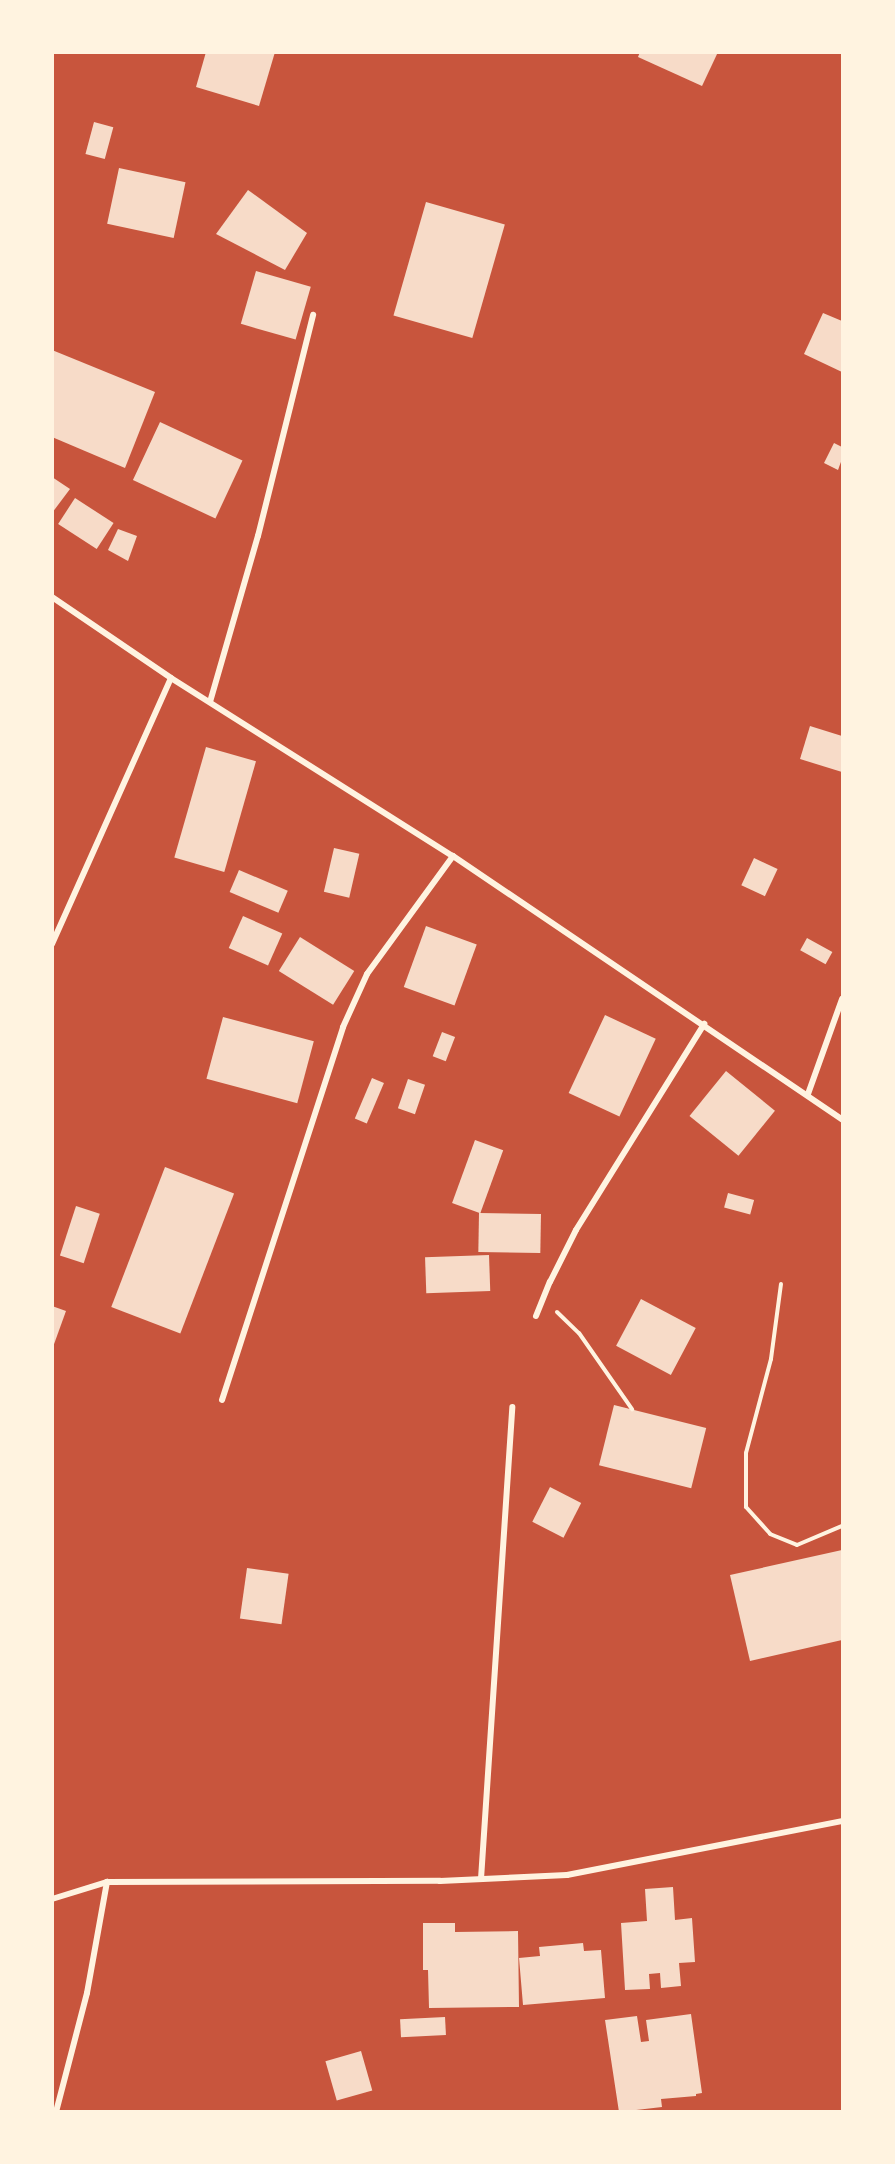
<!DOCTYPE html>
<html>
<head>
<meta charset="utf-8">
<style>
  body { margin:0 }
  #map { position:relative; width:895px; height:2164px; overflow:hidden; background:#c8553d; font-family:"Nunito Sans",sans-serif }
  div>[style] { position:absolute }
  .building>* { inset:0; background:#f7dbc8; transform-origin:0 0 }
  .path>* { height:4px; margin:-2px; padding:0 2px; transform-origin:2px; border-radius:2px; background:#fff3e0 }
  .minor>* { height:6px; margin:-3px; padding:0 3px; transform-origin:3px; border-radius:3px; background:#fff3e0 }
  span { translate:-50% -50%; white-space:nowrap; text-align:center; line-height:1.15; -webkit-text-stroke:5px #fff3e0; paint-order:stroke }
  .frame { position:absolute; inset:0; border:54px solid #fff3e0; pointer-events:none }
</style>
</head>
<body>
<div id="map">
  <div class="building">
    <i style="clip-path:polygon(206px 52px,275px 52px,259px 106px,196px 87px)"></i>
    <i style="clip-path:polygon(640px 52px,718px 52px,702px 86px,638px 57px)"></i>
    <i style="left:94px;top:122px;width:20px;height:33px;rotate:15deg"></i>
    <i style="left:119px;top:168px;width:68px;height:57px;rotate:12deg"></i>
    <i style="clip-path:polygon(248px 190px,307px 233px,285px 270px,216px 234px)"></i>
    <i style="left:426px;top:202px;width:82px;height:118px;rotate:16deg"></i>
    <i style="left:256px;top:271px;width:57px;height:55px;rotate:16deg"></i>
    <i style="clip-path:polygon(823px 313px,842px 321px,842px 372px,804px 354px)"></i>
    <i style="clip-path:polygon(52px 350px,155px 392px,125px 468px,52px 437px)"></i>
    <i style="left:160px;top:422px;width:91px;height:64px;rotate:25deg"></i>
    <i style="clip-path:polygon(834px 443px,842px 447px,842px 459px,838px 470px,824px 463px)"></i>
    <i style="clip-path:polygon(52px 477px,70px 489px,52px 513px)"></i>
    <i style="left:75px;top:498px;width:46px;height:31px;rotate:33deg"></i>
    <i style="clip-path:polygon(118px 529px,137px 536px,128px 561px,108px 550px)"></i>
    <i style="clip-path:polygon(810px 726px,842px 736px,842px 772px,800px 759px)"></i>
    <i style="left:206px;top:747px;width:52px;height:115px;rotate:16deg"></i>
    <i style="left:334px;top:848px;width:26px;height:45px;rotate:13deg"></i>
    <i style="left:754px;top:858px;width:26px;height:30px;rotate:25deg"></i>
    <i style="left:239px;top:870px;width:53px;height:24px;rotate:23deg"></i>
    <i style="left:243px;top:916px;width:43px;height:35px;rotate:24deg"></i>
    <i style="left:426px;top:926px;width:54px;height:65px;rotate:20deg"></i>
    <i style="left:300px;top:937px;width:64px;height:40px;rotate:32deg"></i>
    <i style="left:807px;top:938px;width:29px;height:14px;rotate:29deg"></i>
    <i style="left:605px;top:1015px;width:56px;height:86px;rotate:25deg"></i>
    <i style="left:223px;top:1017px;width:94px;height:64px;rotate:15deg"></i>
    <i style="left:442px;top:1032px;width:14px;height:26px;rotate:21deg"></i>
    <i style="left:726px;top:1071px;width:63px;height:58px;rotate:39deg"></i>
    <i style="left:372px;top:1078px;width:13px;height:44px;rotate:23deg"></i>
    <i style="left:408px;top:1079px;width:18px;height:31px;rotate:19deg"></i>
    <i style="left:475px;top:1140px;width:30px;height:67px;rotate:20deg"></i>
    <i style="left:165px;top:1167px;width:74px;height:150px;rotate:21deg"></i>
    <i style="left:728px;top:1193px;width:27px;height:15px;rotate:15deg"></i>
    <i style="left:76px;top:1206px;width:25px;height:52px;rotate:18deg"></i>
    <i style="left:479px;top:1213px;width:62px;height:39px;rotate:1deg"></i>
    <i style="left:489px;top:1255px;width:36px;height:64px;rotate:88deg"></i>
    <i style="left:641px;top:1299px;width:62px;height:53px;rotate:28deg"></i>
    <i style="clip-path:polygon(52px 1306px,66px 1311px,53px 1347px,52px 1346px)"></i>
    <i style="left:614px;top:1405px;width:95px;height:62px;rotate:14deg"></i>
    <i style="left:550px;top:1487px;width:35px;height:39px;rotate:27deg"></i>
    <i style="clip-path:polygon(842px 1550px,842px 1640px,750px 1661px,730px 1575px)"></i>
    <i style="left:247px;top:1568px;width:42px;height:51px;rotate:8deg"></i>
    <i style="clip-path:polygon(673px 1887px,675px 1920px,692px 1918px,695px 1962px,679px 1963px,681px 1986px,661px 1988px,660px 1973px,649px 1974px,650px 1989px,625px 1990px,621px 1923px,647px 1921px,645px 1889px)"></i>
    <i style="clip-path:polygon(423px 1923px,455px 1923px,455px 1932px,518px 1931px,519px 2007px,429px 2008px,428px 1970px,423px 1970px)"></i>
    <i style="clip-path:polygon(583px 1943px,584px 1951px,601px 1950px,605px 1998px,523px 2005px,519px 1958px,540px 1956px,539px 1947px)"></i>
    <i style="clip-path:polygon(691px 2014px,702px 2093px,696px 2094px,696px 2096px,661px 2099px,662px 2107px,619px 2112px,605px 2020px,637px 2016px,641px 2042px,649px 2041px,646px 2020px)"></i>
    <i style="left:445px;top:2017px;width:18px;height:45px;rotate:87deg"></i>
    <i style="left:361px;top:2051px;width:41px;height:37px;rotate:74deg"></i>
  </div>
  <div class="path">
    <i style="left:781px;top:1284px;width:76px;rotate:97.6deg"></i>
    <i style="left:771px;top:1359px;width:97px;rotate:104.9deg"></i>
    <i style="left:746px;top:1453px;width:54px;rotate:90deg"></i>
    <i style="left:746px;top:1507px;width:36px;rotate:48deg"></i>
    <i style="left:770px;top:1534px;width:29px;rotate:22deg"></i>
    <i style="left:797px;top:1545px;width:49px;rotate:-22.9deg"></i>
    <i style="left:557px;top:1312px;width:30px;rotate:44deg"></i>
    <i style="left:579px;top:1333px;width:93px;rotate:55.1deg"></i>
  </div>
  <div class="minor">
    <i style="left:52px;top:597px;width:144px;rotate:34.2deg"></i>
    <i style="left:171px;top:678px;width:333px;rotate:32.3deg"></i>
    <i style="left:453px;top:856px;width:470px;rotate:34.1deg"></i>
    <i style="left:210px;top:702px;width:173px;rotate:-73.9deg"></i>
    <i style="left:258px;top:536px;width:228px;rotate:-76deg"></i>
    <i style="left:52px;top:944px;width:291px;rotate:-65.9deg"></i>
    <i style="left:808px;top:1094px;width:101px;rotate:-70.3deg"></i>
    <i style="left:536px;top:1316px;width:37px;rotate:-68deg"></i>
    <i style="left:550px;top:1282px;width:58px;rotate:-63.4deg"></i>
    <i style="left:576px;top:1230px;width:243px;rotate:-58.1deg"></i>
    <i style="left:222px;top:1400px;width:392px;rotate:-72deg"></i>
    <i style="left:343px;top:1027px;width:58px;rotate:-65.6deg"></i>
    <i style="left:367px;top:974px;width:146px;rotate:-53.9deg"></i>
    <i style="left:481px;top:1879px;width:473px;rotate:-86.2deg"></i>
    <i style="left:52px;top:1899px;width:58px;rotate:-17.2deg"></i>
    <i style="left:107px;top:1882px;width:333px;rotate:-0.2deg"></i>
    <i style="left:440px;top:1881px;width:127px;rotate:-2.7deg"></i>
    <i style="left:567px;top:1875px;width:280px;rotate:-11.1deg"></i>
    <i style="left:56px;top:2112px;width:123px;rotate:-75.4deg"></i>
    <i style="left:87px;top:1993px;width:113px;rotate:-79.8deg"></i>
  </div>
  <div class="frame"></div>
</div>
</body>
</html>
